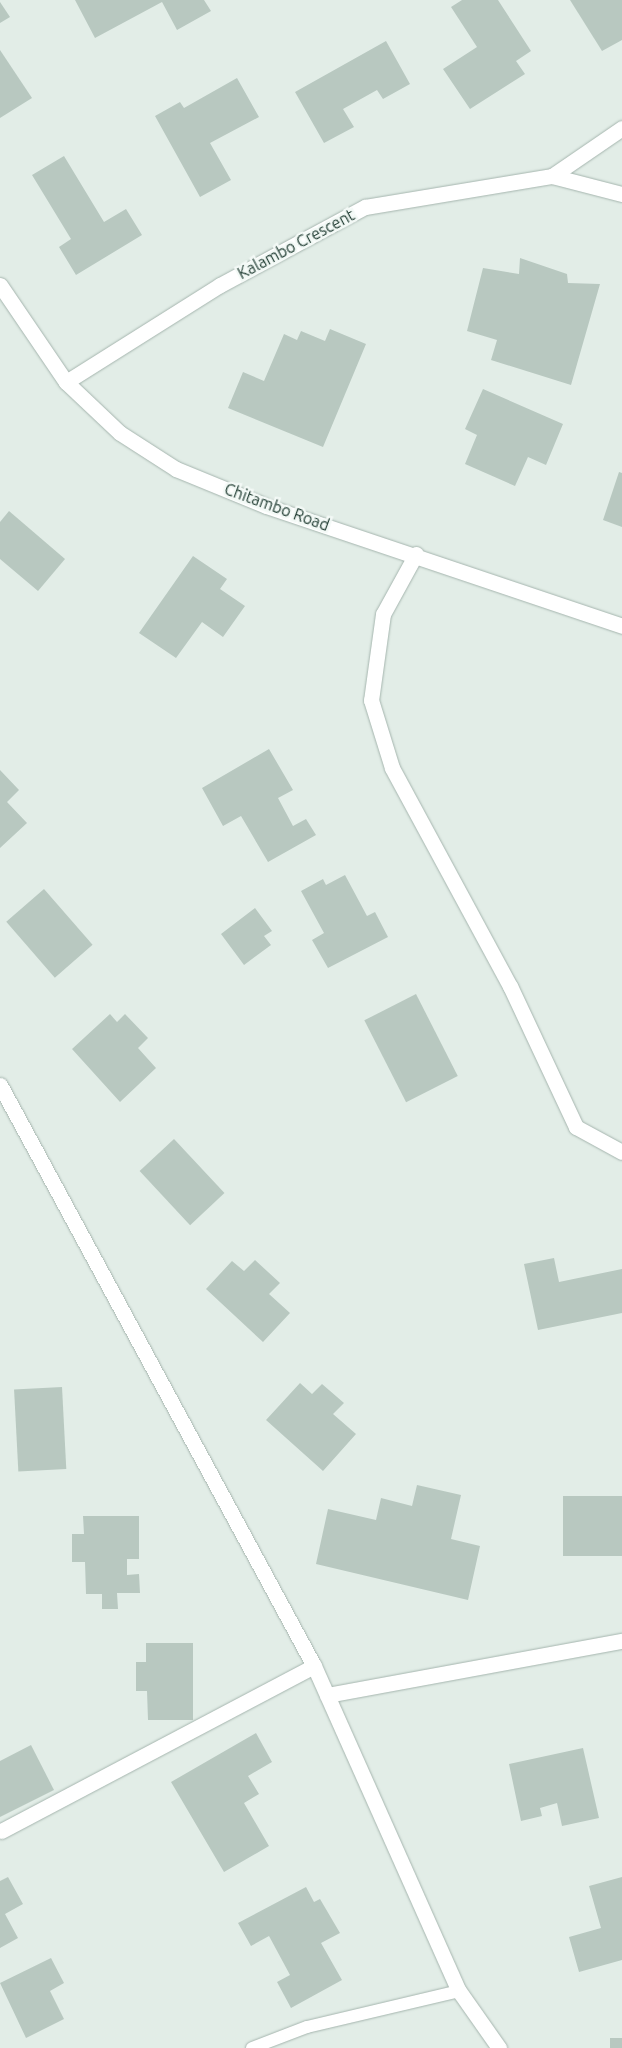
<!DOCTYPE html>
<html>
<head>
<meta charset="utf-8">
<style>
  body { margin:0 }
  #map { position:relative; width:622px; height:2048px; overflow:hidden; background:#e2ede7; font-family:Ubuntu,sans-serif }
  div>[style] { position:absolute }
  .building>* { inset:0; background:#b8c8c0; transform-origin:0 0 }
  .roads { filter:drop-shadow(0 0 1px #a5b5ae) drop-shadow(0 0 1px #a5b5ae) }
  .service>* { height:12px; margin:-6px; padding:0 6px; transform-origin:6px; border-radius:6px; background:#fff }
  .minor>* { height:15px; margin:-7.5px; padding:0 7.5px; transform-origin:7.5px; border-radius:7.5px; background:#fff }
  span { translate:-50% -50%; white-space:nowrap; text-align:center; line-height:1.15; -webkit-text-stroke:5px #f3f9f6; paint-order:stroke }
  .street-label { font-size:16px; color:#223e34 }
</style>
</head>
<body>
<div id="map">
  <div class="building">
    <i style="clip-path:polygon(75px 0,204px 0,211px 11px,177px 30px,162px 2px,95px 38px)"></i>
    <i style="clip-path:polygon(462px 0,498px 0,531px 51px,516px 61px,525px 74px,470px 109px,443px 69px,477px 47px,451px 7px)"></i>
    <i style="clip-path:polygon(570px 0,622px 0,622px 40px,602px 51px)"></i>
    <i style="clip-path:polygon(0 2px,10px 17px,0 23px)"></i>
    <i style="clip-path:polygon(386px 41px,410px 84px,383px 99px,377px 90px,343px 109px,354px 127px,324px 143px,295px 92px)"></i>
    <i style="clip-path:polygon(0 50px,32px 98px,0 118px)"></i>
    <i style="clip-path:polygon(237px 78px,259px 117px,210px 143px,231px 180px,200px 197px,155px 116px,180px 102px,184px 108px)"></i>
    <i style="clip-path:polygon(64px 156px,104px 222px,126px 209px,142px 235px,76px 275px,59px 247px,71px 239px,32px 175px)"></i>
    <i style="clip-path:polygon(520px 258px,567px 274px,568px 283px,600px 284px,571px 385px,491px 360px,497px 340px,467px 331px,483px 268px,519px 274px)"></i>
    <i style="clip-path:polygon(330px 329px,366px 344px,323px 447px,228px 408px,243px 372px,264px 381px,284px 334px,297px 340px,301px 331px,325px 341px)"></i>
    <i style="clip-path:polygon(483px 389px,563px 424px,546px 465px,528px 457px,515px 486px,465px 464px,477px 435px,465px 429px)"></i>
    <i style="clip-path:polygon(619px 472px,622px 473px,622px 527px,603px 520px)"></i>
    <i style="clip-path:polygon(9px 511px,65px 559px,38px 591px,0 559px,0 522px)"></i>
    <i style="clip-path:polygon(193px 556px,227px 579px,220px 589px,245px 606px,223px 637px,202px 622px,176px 658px,139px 633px)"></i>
    <i style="clip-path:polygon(269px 749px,293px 790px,278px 798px,293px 826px,306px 819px,316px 835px,268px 862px,241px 816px,223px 826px,202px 788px)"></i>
    <i style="clip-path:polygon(0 770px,19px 790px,7px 802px,27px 823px,0 848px)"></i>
    <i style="clip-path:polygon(345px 875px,367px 916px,375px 912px,388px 937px,328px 968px,312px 940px,324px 933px,301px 891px,323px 879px,326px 885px)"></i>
    <i style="left:44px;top:889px;width:74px;height:50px;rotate:49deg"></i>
    <i style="clip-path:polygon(255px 908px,272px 931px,264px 936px,271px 945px,244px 965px,221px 934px)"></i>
    <i style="left:416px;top:994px;width:92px;height:58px;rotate:63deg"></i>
    <i style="clip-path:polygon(110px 1014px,117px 1022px,125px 1014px,148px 1038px,138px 1048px,156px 1068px,120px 1102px,72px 1049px)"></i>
    <i style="left:174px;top:1139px;width:74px;height:47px;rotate:47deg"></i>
    <i style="clip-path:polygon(554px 1258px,559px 1282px,622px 1269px,622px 1313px,538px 1330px,524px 1264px)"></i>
    <i style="clip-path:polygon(255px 1260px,280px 1283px,269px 1294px,290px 1313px,263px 1342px,206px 1289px,232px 1261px,244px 1271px)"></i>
    <i style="clip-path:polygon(300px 1383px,312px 1394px,322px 1384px,344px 1403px,333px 1414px,356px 1434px,323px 1471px,266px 1420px)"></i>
    <i style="left:62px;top:1387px;width:82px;height:48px;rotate:87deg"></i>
    <i style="clip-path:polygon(417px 1485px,461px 1495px,451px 1539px,480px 1546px,468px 1600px,316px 1564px,328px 1509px,376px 1520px,381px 1498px,412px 1506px)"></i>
    <i style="left:622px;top:1496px;width:60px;height:59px;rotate:90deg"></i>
    <i style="clip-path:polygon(83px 1516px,139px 1516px,139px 1559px,127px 1559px,127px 1575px,139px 1574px,140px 1593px,117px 1593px,118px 1609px,102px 1609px,102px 1594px,86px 1594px,85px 1562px,72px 1562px,72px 1534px,84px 1534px)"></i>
    <i style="clip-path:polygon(146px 1643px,193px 1643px,193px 1720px,148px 1720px,147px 1691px,136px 1691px,136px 1662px,146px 1662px)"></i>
    <i style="clip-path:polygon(256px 1733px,272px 1762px,248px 1776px,259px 1794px,244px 1803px,269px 1846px,224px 1872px,171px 1782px)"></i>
    <i style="clip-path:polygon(31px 1745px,54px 1790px,0 1817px,0 1761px)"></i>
    <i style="clip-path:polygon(583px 1748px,599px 1818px,562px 1826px,557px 1803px,540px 1808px,542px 1816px,521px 1821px,509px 1764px)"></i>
    <i style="clip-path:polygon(8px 1877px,23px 1904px,5px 1914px,18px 1938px,0 1948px,0 1881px)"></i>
    <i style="clip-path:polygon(622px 1877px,622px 1960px,579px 1972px,569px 1937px,601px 1928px,589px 1886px)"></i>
    <i style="clip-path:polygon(306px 1887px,314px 1902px,320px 1899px,340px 1933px,321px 1943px,342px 1980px,291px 2008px,277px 1982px,290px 1975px,269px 1936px,251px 1946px,238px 1923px)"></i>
    <i style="clip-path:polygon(51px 1958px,64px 1983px,50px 1991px,64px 2019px,26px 2038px,0 1983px)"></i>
    <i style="left:610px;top:2038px;width:12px;height:10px"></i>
  </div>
  <div class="roads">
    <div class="service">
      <i style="left:252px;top:2048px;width:59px;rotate:-20.9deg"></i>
      <i style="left:307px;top:2027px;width:156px;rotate:-13.3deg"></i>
    </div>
    <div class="minor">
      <i style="left:552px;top:176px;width:85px;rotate:-34.4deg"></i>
      <i style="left:0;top:285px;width:117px;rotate:55.8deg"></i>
      <i style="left:66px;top:382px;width:74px;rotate:43.4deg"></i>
      <i style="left:120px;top:433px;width:67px;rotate:32.7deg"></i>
      <i style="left:176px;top:469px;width:97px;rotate:22.3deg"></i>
      <i style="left:266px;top:506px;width:376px;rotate:18.6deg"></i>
      <i style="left:66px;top:382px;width:182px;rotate:-32.2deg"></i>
      <i style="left:220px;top:285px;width:165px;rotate:-28.3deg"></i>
      <i style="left:365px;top:207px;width:190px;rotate:-9.4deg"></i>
      <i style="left:552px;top:176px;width:72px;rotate:14.4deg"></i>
      <i style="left:416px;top:554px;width:68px;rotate:118.8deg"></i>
      <i style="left:383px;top:614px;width:87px;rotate:97.9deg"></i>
      <i style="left:371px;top:700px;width:71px;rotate:72.8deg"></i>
      <i style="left:392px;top:768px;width:248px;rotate:61.6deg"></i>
      <i style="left:510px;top:986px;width:156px;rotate:64.9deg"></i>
      <i style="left:576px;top:1127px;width:52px;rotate:28.5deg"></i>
      <i style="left:0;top:1085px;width:660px;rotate:61.61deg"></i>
      <i style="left:314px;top:1666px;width:356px;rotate:66deg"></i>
      <i style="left:459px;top:1991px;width:70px;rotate:54.9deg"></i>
      <i style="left:327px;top:1695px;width:300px;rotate:-10.4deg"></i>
      <i style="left:1px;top:1831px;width:354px;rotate:-27.8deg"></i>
    </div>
  </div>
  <div class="street-label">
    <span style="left:296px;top:244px;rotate:-28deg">Kalambo Crescent</span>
    <span style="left:277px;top:507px;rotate:20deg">Chitambo Road</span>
  </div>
</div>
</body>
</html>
